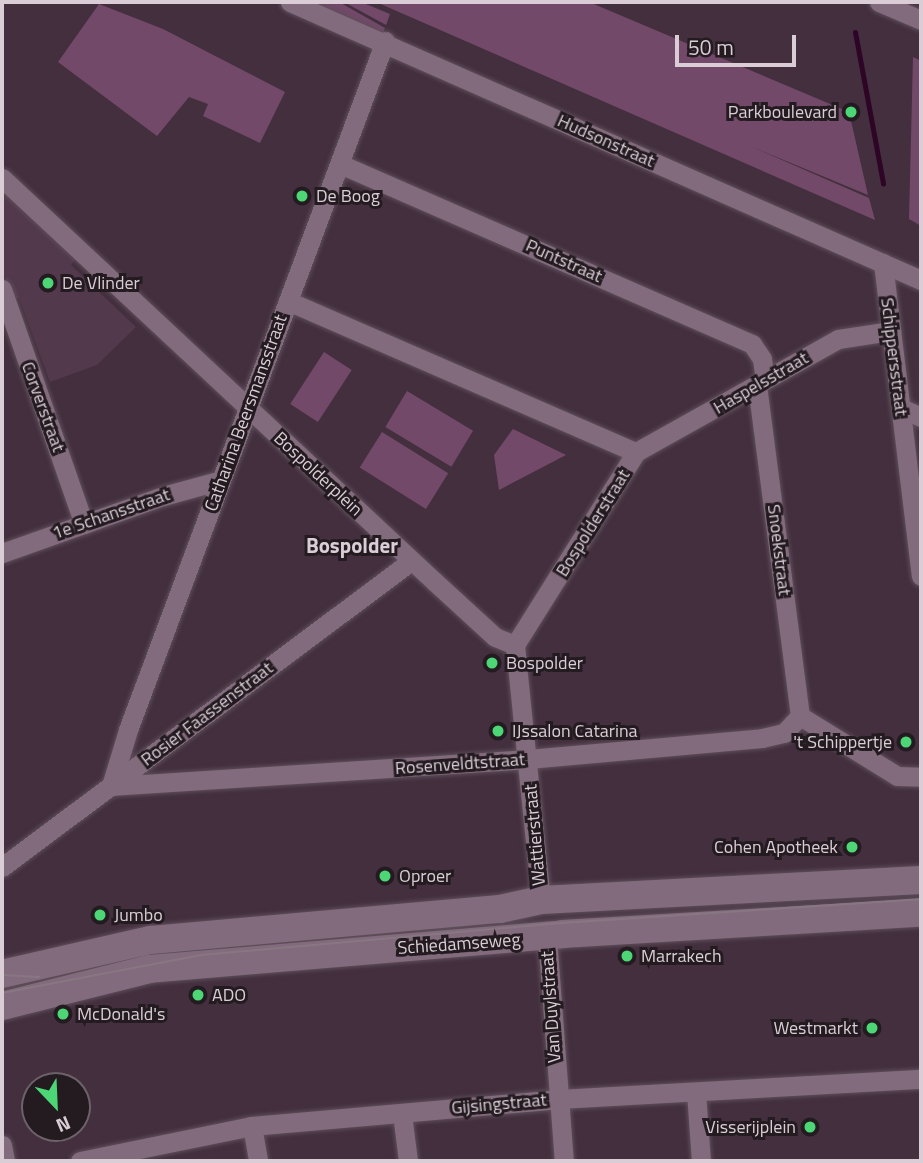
<!DOCTYPE html>
<html>
<head>
<meta charset="utf-8">
<style>
  body { margin:0 }
  #map { position:relative; width:923px; height:1163px; overflow:hidden; background:#432f3e; font-family:"Titillium Web",sans-serif }
  div>[style] { position:absolute }
  .built>* { inset:0; background:#52394c }
  .green>* { inset:0; background:#734969; transform-origin:0 0 }
  .stream>* { height:5px; margin:-2.5px; padding:0 2.5px; transform-origin:2.5px; border-radius:2.5px; background:#2f0527 }
  .roads { filter:drop-shadow(0 0 2px #5e4e5a) drop-shadow(0 0 2px #5e4e5a) }
  .street>* { height:19px; margin:-9.5px; padding:0 9.5px; transform-origin:9.5px; border-radius:9.5px; background:#826b7c }
  .secondary>* { height:28px; margin:-14px; padding:0 14px; transform-origin:14px; border-radius:14px; background:#826b7c }
  .tram>* { height:2px; margin:-1px; padding:0 1px; transform-origin:1px; border-radius:1px; background:#887783 }
  .dots>* { width:19px; height:19px; translate:-50% -50%; box-sizing:border-box; border:4px solid #241b21; border-radius:50% }
  span { translate:-50% -50%; white-space:nowrap; text-align:center; line-height:1.15; -webkit-text-stroke:6px #241b21; paint-order:stroke }
  .poi-label { font-size:18px; color:#dacdd6 }
  .right { translate:-100% -50%; text-align:right }
  .left { translate:0 -50%; text-align:left }
  .street-label { font-size:18px; color:#dacdd6 }
  .quarter-label { font-size:21px; color:#dacdd6; font-weight:700 }
  .frame { position:absolute; inset:0; border:4px solid #dacdd6; pointer-events:none }
  .north { position:absolute; left:21px; top:1072px; width:70px; height:70px; box-sizing:border-box; background:#241b21; border:2px solid #6d6269; border-radius:50%; rotate:157deg; font-size:19px; font-weight:700; line-height:28px; text-align:center; color:#dacdd6 }
  .north::after { content:''; display:block; margin:auto; width:24px; height:32px; background:#4cd676; clip-path:polygon(50% 0,100% 100%,50% 72%,0 100%) }
  .scale { position:absolute; left:675px; top:35px; width:121px; height:32px; box-sizing:border-box; border:4px solid #dacdd6; border-top:0; padding-left:9px; font-size:21px; line-height:24px; white-space:nowrap; color:#dacdd6; -webkit-text-stroke:5px #241b21; paint-order:stroke }
</style>
</head>
<body>
<div id="map">
  <div class="built">
    <i style="clip-path:polygon(2px 190px,78px 256px,71px 265px,136px 327px,97px 365px,50px 382px,19px 298px,12px 301px,2px 268px)"></i>
  </div>
  <div class="green">
    <i style="clip-path:polygon(305px 2px,339px 2px,385px 28px,382px 36px)"></i>
    <i style="clip-path:polygon(344px 2px,361px 2px,390px 14px,386px 25px)"></i>
    <i style="clip-path:polygon(376px 2px,589px 2px,849px 112px,868px 195px,750px 146px,869px 198px,875px 220px)"></i>
    <i style="clip-path:polygon(99px 4px,163px 29px,285px 92px,260px 143px,203px 116px,208px 104px,189px 97px,157px 136px,58px 62px)"></i>
    <i style="clip-path:polygon(913px 57px,921px 61px,921px 226px,909px 219px)"></i>
    <i style="left:324px;top:352px;width:33px;height:62px;rotate:33deg"></i>
    <i style="left:407px;top:391px;width:77px;height:42px;rotate:31deg"></i>
    <i style="clip-path:polygon(513px 429px,566px 455px,499px 490px,494px 455px)"></i>
    <i style="left:382px;top:432px;width:78px;height:42px;rotate:32deg"></i>
  </div>
  <div class="stream">
    <i style="left:855px;top:32px;width:154px;rotate:79.5deg"></i>
  </div>
  <div class="roads">
    <div class="street">
      <i style="left:290px;top:2px;width:690px;rotate:23.78deg"></i>
      <i style="left:879px;top:2px;width:46px;rotate:23.2deg"></i>
      <i style="left:385px;top:41px;width:735px;rotate:110.46deg"></i>
      <i style="left:128px;top:730px;width:59px;rotate:106.9deg"></i>
      <i style="left:111px;top:786px;width:418px;rotate:-3.7deg"></i>
      <i style="left:528px;top:759px;width:235px;rotate:-5.1deg"></i>
      <i style="left:762px;top:738px;width:23px;rotate:-13deg"></i>
      <i style="left:784px;top:733px;width:23px;rotate:-47deg"></i>
      <i style="left:340px;top:164px;width:450px;rotate:23.6deg"></i>
      <i style="left:752px;top:344px;width:18px;rotate:56deg"></i>
      <i style="left:762px;top:359px;width:21px;rotate:82deg"></i>
      <i style="left:2px;top:178px;width:592px;rotate:43.02deg"></i>
      <i style="left:435px;top:582px;width:81px;rotate:42.5deg"></i>
      <i style="left:495px;top:637px;width:22px;rotate:22deg"></i>
      <i style="left:883px;top:263px;width:315px;rotate:83.1deg"></i>
      <i style="left:2px;top:289px;width:249px;rotate:70.8deg"></i>
      <i style="left:288px;top:301px;width:379px;rotate:23.5deg"></i>
      <i style="left:636px;top:452px;width:228px;rotate:122.1deg"></i>
      <i style="left:757px;top:385px;width:334px;rotate:82.6deg"></i>
      <i style="left:901px;top:408px;width:22px;rotate:24deg"></i>
      <i style="left:636px;top:452px;width:231px;rotate:-29.2deg"></i>
      <i style="left:838px;top:339px;width:54px;rotate:-8.6deg"></i>
      <i style="left:2px;top:553px;width:171px;rotate:-19.5deg"></i>
      <i style="left:163px;top:496px;width:60px;rotate:-15.4deg"></i>
      <i style="left:515px;top:645px;width:256px;rotate:84.2deg"></i>
      <i style="left:800px;top:716px;width:114px;rotate:31.7deg"></i>
      <i style="left:897px;top:776px;width:24px;rotate:2deg"></i>
      <i style="left:2px;top:867px;width:511px;rotate:-36.8deg"></i>
      <i style="left:547px;top:937px;width:225px;rotate:85.7deg"></i>
      <i style="left:696px;top:1092px;width:69px;rotate:85.9deg"></i>
      <i style="left:402px;top:1114px;width:47px;rotate:82.7deg"></i>
      <i style="left:252px;top:1126px;width:36px;rotate:80deg"></i>
      <i style="left:2px;top:1145px;width:16px;rotate:79deg"></i>
      <i style="left:80px;top:1161px;width:176px;rotate:-11.5deg"></i>
      <i style="left:252px;top:1126px;width:308px;rotate:-5deg"></i>
      <i style="left:559px;top:1099px;width:363px;rotate:-3.2deg"></i>
    </div>
    <div class="secondary">
      <i style="left:2px;top:974px;width:153px;rotate:-12.9deg"></i>
      <i style="left:151px;top:940px;width:350px;rotate:-5.1deg"></i>
      <i style="left:500px;top:909px;width:42px;rotate:-12.4deg"></i>
      <i style="left:541px;top:900px;width:381px;rotate:-3deg"></i>
      <i style="left:2px;top:1006px;width:152px;rotate:-14.1deg"></i>
      <i style="left:149px;top:969px;width:415px;rotate:-4.8deg"></i>
      <i style="left:563px;top:934px;width:359px;rotate:-3.4deg"></i>
    </div>
  </div>
  <div class="tram">
    <i style="left:2px;top:975px;width:37px;rotate:3deg"></i>
    <i style="left:2px;top:993px;width:203px;rotate:-10.8deg"></i>
    <i style="left:201px;top:955px;width:347px;rotate:-5.1deg"></i>
    <i style="left:547px;top:924px;width:375px;rotate:-3.8deg"></i>
  </div>
  <div class="dots">
    <i style="left:851px;top:112px;background:#4cd676"></i>
    <i style="left:302px;top:196px;background:#4cd676"></i>
    <i style="left:48px;top:283px;background:#4cd676"></i>
    <i style="left:492px;top:663px;background:#4cd676"></i>
    <i style="left:498px;top:731px;background:#4cd676"></i>
    <i style="left:906px;top:742px;background:#4cd676"></i>
    <i style="left:852px;top:847px;background:#4cd676"></i>
    <i style="left:385px;top:876px;background:#4cd676"></i>
    <i style="left:100px;top:915px;background:#4cd676"></i>
    <i style="left:627px;top:956px;background:#4cd676"></i>
    <i style="left:198px;top:995px;background:#4cd676"></i>
    <i style="left:63px;top:1014px;background:#4cd676"></i>
    <i style="left:872px;top:1028px;background:#4cd676"></i>
    <i style="left:810px;top:1127px;background:#4cd676"></i>
  </div>
  <div class="poi-label">
    <span class="right" style="left:837px;top:112px">Parkboulevard</span>
    <span class="left" style="left:316px;top:196px">De Boog</span>
    <span class="left" style="left:62px;top:283px">De Vlinder</span>
    <span class="left" style="left:506px;top:663px">Bospolder</span>
    <span class="left" style="left:512px;top:731px">IJssalon Catarina</span>
    <span class="right" style="left:892px;top:742px">'t Schippertje</span>
    <span class="right" style="left:838px;top:847px">Cohen Apotheek</span>
    <span class="left" style="left:399px;top:876px">Oproer</span>
    <span class="left" style="left:114px;top:915px">Jumbo</span>
    <span class="left" style="left:641px;top:956px">Marrakech</span>
    <span class="left" style="left:212px;top:995px">ADO</span>
    <span class="left" style="left:77px;top:1014px">McDonald's</span>
    <span class="right" style="left:858px;top:1028px">Westmarkt</span>
    <span class="right" style="left:796px;top:1127px">Visserijplein</span>
  </div>
  <div class="street-label">
    <span style="left:606px;top:141px;rotate:24deg">Hudsonstraat</span>
    <span style="left:564px;top:261px;rotate:24deg">Puntstraat</span>
    <span style="left:894px;top:357px;rotate:83deg">Schippersstraat</span>
    <span style="left:761px;top:383px;rotate:-30deg">Haspelsstraat</span>
    <span style="left:43px;top:407px;rotate:70deg">Corverstraat</span>
    <span style="left:246px;top:413px;rotate:-70deg">Catharina Beersmansstraat</span>
    <span style="left:318px;top:474px;rotate:43deg">Bospolderplein</span>
    <span style="left:111px;top:514px;rotate:-19deg">1e Schansstraat</span>
    <span style="left:593px;top:523px;rotate:-58deg">Bospolderstraat</span>
    <span style="left:779px;top:550px;rotate:83deg">Snoekstraat</span>
    <span style="left:207px;top:714px;rotate:-37deg">Rosier Faassenstraat</span>
    <span style="left:460px;top:764px;rotate:-4deg">Rosenveldtstraat</span>
    <span style="left:535px;top:835px;rotate:-95deg">Wattierstraat</span>
    <span style="left:459px;top:944px;rotate:-4deg">Schiedamseweg</span>
    <span style="left:551px;top:1007px;rotate:-94deg">Van Duylstraat</span>
    <span style="left:499px;top:1104px;rotate:-5deg">Gijsingstraat</span>
  </div>
  <div class="quarter-label">
    <span style="left:352px;top:545px">Bospolder</span>
  </div>
  <div class="frame"></div>
  <div class="north">N</div>
  <div class="scale">50 m</div>
</div>
</body>
</html>
